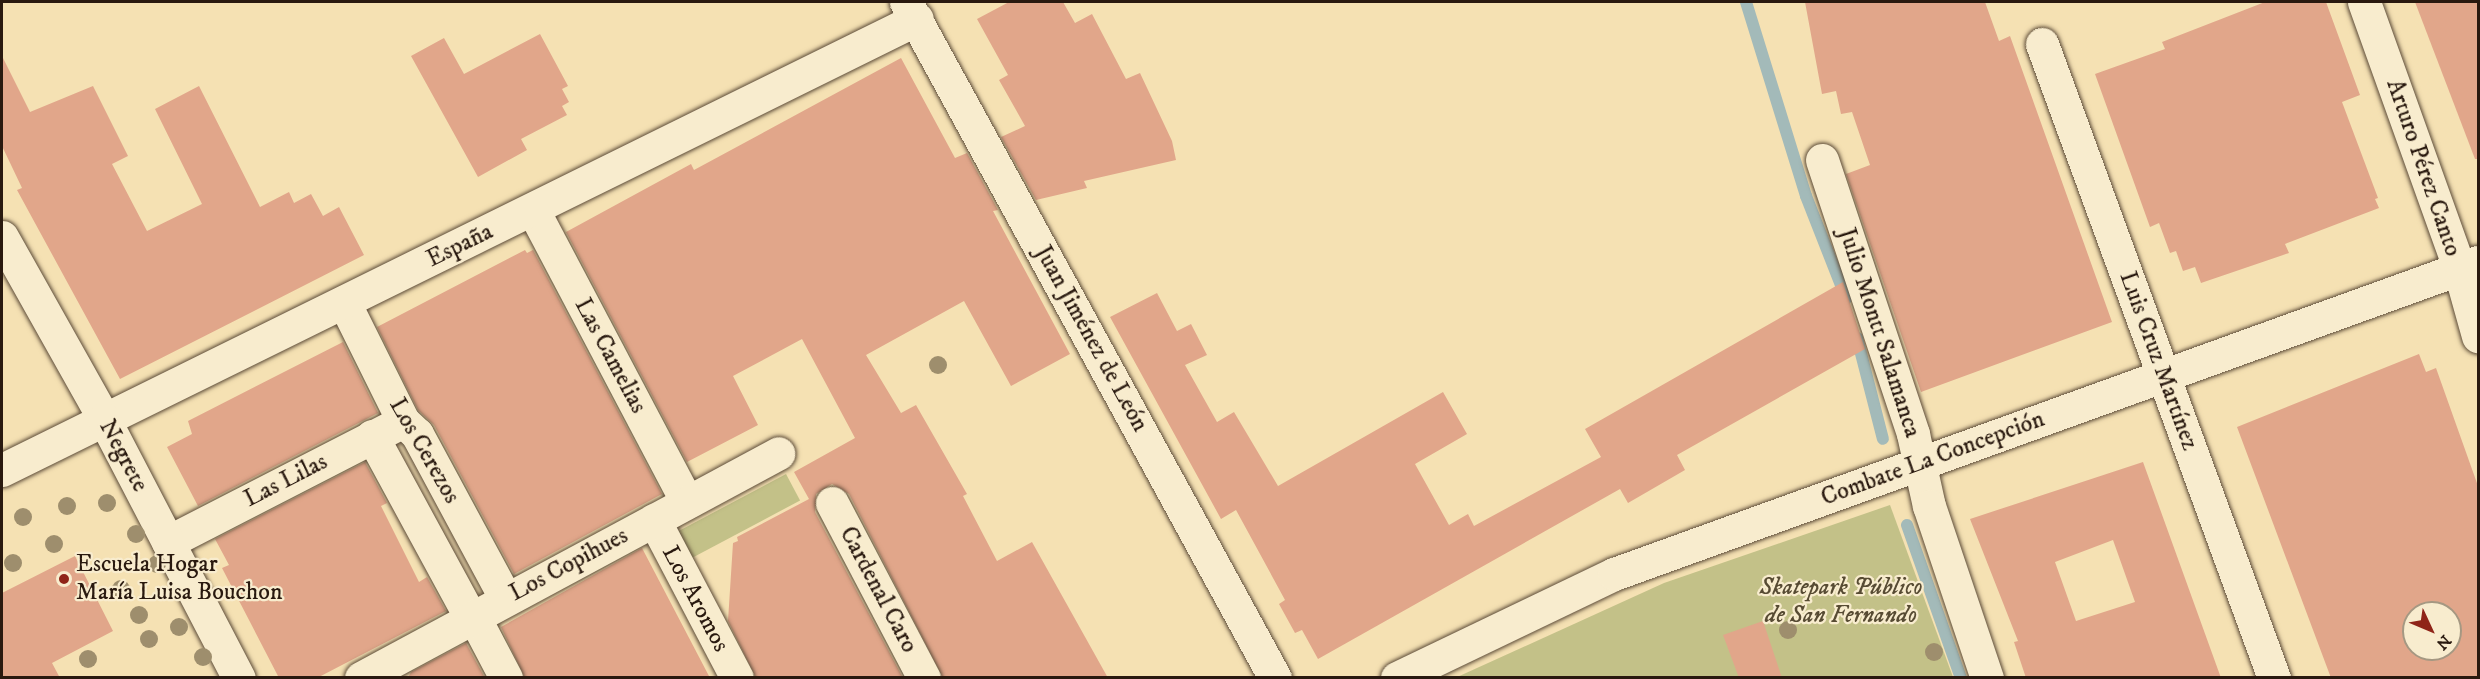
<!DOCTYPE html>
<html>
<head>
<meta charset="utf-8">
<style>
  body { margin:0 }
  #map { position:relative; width:2480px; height:679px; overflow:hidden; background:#f5e1b3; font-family:"IM FELL DW Pica",serif }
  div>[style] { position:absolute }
  .green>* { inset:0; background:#c3c188; transform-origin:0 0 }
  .stream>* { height:12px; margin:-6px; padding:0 6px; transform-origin:6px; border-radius:6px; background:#a3bab9 }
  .building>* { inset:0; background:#e1a68a }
  .roads { filter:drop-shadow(0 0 2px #5c4b38) drop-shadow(0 0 2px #5c4b38) }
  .street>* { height:33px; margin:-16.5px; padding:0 16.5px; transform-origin:16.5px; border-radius:16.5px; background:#f8ecce }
  .secondary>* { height:33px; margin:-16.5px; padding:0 16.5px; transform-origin:16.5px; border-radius:16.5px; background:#f8ecce }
  .trees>* { width:18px; height:18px; margin:-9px; border-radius:50%; background:#9e8e6d }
  .dots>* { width:16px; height:16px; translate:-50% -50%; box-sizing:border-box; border:3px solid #f8ecce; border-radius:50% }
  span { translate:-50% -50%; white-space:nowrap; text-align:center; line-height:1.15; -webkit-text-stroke:4.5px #f8ecce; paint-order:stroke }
  .street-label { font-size:24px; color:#29190f }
  .poi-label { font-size:24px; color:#29190f }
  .left { translate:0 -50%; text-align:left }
  .park-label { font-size:24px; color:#574b33; font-style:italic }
  .frame { position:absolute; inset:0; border:3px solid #29190f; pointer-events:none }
  .north { position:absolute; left:2402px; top:601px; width:60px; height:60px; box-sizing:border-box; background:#f8ecce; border:2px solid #a59882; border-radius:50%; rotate:134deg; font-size:16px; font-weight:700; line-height:24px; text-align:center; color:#29190f }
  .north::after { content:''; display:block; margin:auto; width:21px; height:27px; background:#8f2418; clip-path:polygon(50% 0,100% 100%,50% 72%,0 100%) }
</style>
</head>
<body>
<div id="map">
  <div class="green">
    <i style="left:786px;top:474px;width:30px;height:129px;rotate:62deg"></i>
    <i style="clip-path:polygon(1890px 505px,1953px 677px,1455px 678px,1664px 583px)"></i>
  </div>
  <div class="stream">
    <i style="left:1746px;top:2px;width:203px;rotate:72.8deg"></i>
    <i style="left:1806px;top:196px;width:110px;rotate:68.6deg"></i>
    <i style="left:1857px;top:338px;width:104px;rotate:75.6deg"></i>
    <i style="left:1907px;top:525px;width:162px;rotate:70.6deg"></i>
  </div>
  <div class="building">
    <i style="clip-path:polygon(1009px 2px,1063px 2px,1075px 23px,1092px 14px,1126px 79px,1140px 73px,1172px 141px,1176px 160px,1084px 181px,1087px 188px,1036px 200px,1001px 137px,1025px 126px,999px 80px,1008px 75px,977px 19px)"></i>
    <i style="clip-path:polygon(1805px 2px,1985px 2px,1999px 41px,2010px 36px,2112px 322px,1921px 392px,1846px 174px,1870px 165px,1852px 112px,1841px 114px,1836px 91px,1822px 94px)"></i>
    <i style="clip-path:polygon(2265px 2px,2326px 2px,2360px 95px,2342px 102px,2378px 198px,2375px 199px,2379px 208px,2285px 244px,2289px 253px,2201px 283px,2195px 267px,2183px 271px,2176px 251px,2170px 253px,2159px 223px,2150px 227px,2095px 74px,2165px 49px,2162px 42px)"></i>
    <i style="clip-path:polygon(2415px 2px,2478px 2px,2478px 159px,2475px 159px)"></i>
    <i style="clip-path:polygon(540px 34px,568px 86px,562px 89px,569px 102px,562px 106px,567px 115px,521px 139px,527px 150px,478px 177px,411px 56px,444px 38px,464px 74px)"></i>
    <i style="clip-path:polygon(2px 56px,30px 112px,93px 86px,128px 156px,112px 164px,147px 231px,202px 204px,155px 109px,199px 86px,260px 207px,289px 192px,294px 203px,311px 194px,323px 216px,339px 207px,364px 255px,120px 379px,17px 190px,22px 188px,2px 146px)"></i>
    <i style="clip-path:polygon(901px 58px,955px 158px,967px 153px,998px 210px,993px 211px,1070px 354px,1011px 386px,964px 301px,866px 355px,901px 413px,916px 405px,967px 494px,963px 496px,997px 561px,1032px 542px,1108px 678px,943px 678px,849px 494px,832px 484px,816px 494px,815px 512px,903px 678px,756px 678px,728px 621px,733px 543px,738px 541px,737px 537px,809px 499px,794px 472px,855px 438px,802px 339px,733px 376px,758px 425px,687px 462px,566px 232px,691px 164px,694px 170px)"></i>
    <i style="clip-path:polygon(525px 250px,527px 253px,533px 250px,662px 494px,514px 574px,434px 425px,418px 410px,377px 327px)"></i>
    <i style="clip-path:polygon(1843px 282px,1865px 349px,1677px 455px,1685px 470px,1628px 503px,1620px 489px,1318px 659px,1302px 630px,1295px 633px,1279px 604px,1285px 600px,1236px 510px,1221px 519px,1110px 317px,1157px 293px,1177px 331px,1191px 324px,1207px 355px,1185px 365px,1217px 422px,1234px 412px,1278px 486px,1443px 392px,1467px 434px,1415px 464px,1449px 525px,1468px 514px,1474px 526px,1601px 457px,1585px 429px)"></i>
    <i style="clip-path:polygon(343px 342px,378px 413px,198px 506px,167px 447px,192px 434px,188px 421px)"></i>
    <i style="clip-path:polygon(evenodd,2419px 354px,2426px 372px,2436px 368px,2478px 486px,2478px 678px,2331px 678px,2237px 427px,2419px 354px,2414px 613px,2450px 613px,2450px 649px,2414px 649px,2414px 613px)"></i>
    <i style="clip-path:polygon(365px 462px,387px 503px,381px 506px,419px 582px,427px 577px,446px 611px,317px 678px,279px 678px,222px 568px,229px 565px,215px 539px)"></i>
    <i style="clip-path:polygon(evenodd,2143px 462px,2221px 678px,2026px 678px,2014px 642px,2018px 641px,1970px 519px,2143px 462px,2113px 540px,2135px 602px,2076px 621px,2055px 562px,2113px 540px)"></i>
    <i style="clip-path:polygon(642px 548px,710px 678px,525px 678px,501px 627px)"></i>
    <i style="clip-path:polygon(75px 556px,113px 631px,52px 663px,60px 678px,2px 678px,2px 593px)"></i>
    <i style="clip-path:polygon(1763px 621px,1782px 678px,1739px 678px,1723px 635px)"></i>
    <i style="clip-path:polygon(466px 643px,485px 678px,408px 678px,411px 672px)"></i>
  </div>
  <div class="roads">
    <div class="street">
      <i style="left:2364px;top:2px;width:282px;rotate:70.3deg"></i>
      <i style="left:2459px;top:268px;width:71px;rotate:74.4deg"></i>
      <i style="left:2042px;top:44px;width:675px;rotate:69.9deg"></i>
      <i style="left:1822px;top:160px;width:289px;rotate:71.6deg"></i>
      <i style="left:1913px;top:434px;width:74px;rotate:77.5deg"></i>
      <i style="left:1929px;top:506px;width:182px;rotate:71.4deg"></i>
      <i style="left:533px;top:210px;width:330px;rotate:62.2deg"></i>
      <i style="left:344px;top:302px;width:133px;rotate:63.6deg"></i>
      <i style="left:403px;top:421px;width:19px;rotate:43deg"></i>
      <i style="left:417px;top:434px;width:187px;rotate:61.7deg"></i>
      <i style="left:372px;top:436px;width:207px;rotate:61.5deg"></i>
      <i style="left:2px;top:470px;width:1020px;rotate:-26.24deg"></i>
      <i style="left:832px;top:503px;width:198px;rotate:62.3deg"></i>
      <i style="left:654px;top:520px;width:178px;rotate:62.3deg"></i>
      <i style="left:168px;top:542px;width:264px;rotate:-27.2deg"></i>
      <i style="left:474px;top:617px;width:69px;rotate:62.3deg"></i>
      <i style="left:361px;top:678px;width:474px;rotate:-28.3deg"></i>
    </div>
    <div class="secondary">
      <i style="left:906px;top:2px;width:770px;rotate:61.37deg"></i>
      <i style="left:2px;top:237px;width:209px;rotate:60.7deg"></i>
      <i style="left:104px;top:419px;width:292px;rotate:62.5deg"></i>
      <i style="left:1397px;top:678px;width:241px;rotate:-25.6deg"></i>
      <i style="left:1614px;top:574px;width:919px;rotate:-19.86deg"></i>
    </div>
  </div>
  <div class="trees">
    <i style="left:938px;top:365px"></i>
    <i style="left:107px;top:503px"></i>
    <i style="left:67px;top:506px"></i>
    <i style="left:23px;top:517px"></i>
    <i style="left:136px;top:534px"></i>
    <i style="left:54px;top:544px"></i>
    <i style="left:13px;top:563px"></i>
    <i style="left:157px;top:564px"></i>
    <i style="left:121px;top:589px"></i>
    <i style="left:139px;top:615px"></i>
    <i style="left:179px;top:627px"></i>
    <i style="left:1788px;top:630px"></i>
    <i style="left:149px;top:639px"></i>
    <i style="left:1934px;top:652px"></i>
    <i style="left:203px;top:657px"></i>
    <i style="left:88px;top:659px"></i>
  </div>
  <div class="dots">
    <i style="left:64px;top:579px;background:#8f2418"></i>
  </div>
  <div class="street-label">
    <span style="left:2423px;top:168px;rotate:71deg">Arturo Pérez Canto</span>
    <span style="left:460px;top:246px;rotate:-26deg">España</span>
    <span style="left:1879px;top:333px;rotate:72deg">Julio Montt Salamanca</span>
    <span style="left:1091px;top:339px;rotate:61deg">Juan Jiménez de León</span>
    <span style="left:610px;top:356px;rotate:62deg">Las Camelias</span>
    <span style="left:2158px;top:361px;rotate:70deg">Luis Cruz Martínez</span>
    <span style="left:424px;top:451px;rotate:60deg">Los Cerezos</span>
    <span style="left:123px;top:456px;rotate:62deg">Negrete</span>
    <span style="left:1933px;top:459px;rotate:-20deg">Combate La Concepción</span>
    <span style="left:286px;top:481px;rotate:-27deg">Las Lilas</span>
    <span style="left:569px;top:565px;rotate:-28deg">Los Copihues</span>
    <span style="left:878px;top:590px;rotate:62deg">Cardenal Caro</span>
    <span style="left:695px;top:599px;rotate:62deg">Los Aromos</span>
  </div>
  <div class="poi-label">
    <span class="left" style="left:76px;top:579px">Escuela Hogar<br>María Luisa Bouchon</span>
  </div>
  <div class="park-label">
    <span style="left:1841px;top:602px">Skatepark Público<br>de San Fernando</span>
  </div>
  <div class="frame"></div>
  <div class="north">N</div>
</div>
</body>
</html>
